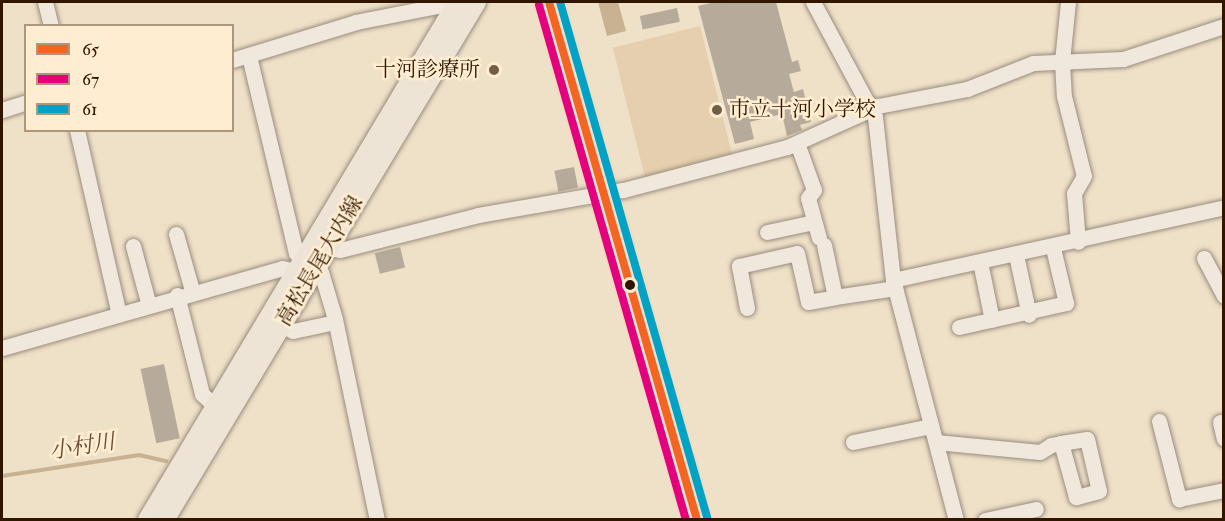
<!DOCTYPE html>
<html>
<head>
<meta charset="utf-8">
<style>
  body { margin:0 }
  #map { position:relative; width:1225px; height:521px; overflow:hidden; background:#efe0c8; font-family:"IM FELL Double Pica","Noto Serif JP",serif }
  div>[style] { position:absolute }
  .green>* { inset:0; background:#e5cfae; transform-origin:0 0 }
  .water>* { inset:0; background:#c9b291 }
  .stream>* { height:4px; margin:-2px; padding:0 2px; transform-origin:2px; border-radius:2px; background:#c9b291 }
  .building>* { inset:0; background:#b6ab9a; transform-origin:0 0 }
  .roads { filter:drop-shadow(0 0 2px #998d7d) drop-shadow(0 0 2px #998d7d) }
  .minor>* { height:15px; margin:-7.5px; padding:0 7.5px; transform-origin:7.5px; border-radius:7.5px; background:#f0e8dc }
  .major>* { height:20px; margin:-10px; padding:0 10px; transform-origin:10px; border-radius:10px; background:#ede4d6 }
  .bus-1>* { height:8px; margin:-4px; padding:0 4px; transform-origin:4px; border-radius:4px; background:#f26522 }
  .bus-2>* { height:8px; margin:-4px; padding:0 4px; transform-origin:4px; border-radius:4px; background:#e5007d }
  .bus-3>* { height:8px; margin:-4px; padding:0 4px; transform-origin:4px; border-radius:4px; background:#02a2c4 }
  .dots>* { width:16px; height:16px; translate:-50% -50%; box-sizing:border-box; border:3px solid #ffedd1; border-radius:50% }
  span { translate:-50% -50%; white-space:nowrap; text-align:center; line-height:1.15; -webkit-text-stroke:5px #ffedd1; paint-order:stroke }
  .poi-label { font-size:21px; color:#301600 }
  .right { translate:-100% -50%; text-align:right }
  .left { translate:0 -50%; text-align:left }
  .street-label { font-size:21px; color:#301600 }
  .water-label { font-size:22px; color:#674c30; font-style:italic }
  .frame { position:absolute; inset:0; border:3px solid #301600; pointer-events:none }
  .legend { position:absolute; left:24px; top:24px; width:210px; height:108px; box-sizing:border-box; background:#ffedd1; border:2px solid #ac977d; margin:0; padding:8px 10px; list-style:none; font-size:18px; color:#301600 }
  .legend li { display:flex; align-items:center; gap:12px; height:30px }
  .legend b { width:30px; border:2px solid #ac977d }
</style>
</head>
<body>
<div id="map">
  <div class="green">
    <i style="left:700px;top:26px;width:133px;height:90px;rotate:76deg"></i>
  </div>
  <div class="water">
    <i style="clip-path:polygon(598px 2px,618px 2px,626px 31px,607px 36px)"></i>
  </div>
  <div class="stream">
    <i style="left:2px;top:476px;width:139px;rotate:-8.7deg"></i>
    <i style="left:139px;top:455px;width:28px;rotate:13deg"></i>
  </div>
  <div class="building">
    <i style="clip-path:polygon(715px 2px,776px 2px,792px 62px,798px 60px,801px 71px,789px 74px,794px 92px,803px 89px,811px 122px,800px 125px,802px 130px,787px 136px,782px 114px,750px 122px,754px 139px,735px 144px,698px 6px)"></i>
    <i style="left:677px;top:8px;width:14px;height:38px;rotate:78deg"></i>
    <i style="left:574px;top:167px;width:21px;height:20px;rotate:79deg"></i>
    <i style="left:400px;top:247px;width:21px;height:26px;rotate:76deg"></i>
    <i style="left:164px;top:364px;width:76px;height:24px;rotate:78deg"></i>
  </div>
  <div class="roads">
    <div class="minor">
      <i style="left:45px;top:2px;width:25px;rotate:76deg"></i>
      <i style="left:813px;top:2px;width:131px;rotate:61.7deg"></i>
      <i style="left:875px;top:117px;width:164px;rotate:83.7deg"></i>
      <i style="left:893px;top:280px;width:248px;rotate:75.3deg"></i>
      <i style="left:1068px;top:2px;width:59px;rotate:95.8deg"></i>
      <i style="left:1062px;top:61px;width:35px;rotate:87deg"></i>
      <i style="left:1064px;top:96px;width:82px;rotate:76deg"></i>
      <i style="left:1084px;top:176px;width:20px;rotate:120deg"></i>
      <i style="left:1074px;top:193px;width:49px;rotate:85.3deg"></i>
      <i style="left:249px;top:56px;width:203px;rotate:76.6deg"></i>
      <i style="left:296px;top:253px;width:31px;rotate:37deg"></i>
      <i style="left:321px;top:272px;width:49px;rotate:73.4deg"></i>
      <i style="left:335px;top:319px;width:205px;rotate:78.2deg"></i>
      <i style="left:232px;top:60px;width:130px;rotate:-17deg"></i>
      <i style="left:356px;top:22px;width:103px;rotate:-11.2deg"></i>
      <i style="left:2px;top:110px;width:25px;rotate:-18deg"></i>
      <i style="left:77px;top:130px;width:186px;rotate:77.2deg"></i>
      <i style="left:797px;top:143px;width:50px;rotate:70.1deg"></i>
      <i style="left:814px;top:190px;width:10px;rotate:127deg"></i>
      <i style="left:808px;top:198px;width:41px;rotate:74.6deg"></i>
      <i style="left:767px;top:232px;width:48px;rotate:-12deg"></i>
      <i style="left:176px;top:234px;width:58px;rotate:74.1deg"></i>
      <i style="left:133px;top:246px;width:58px;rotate:75deg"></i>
      <i style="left:318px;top:246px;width:22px;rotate:10deg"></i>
      <i style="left:340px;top:250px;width:142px;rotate:-14.2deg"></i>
      <i style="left:478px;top:215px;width:147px;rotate:-9.8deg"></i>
      <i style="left:623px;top:190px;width:170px;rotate:-14.7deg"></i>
      <i style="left:787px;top:147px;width:100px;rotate:-24.3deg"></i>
      <i style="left:878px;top:106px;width:91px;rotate:-10.8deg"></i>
      <i style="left:967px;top:89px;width:71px;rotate:-21.5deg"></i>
      <i style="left:1033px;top:63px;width:90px;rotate:-2.5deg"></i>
      <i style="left:1123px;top:59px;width:106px;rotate:-18.1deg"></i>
      <i style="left:1016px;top:255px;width:61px;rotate:77.8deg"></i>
      <i style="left:1204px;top:258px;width:43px;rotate:62.2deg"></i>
      <i style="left:980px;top:262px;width:59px;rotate:78.3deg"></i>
      <i style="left:893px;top:280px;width:339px;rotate:-12.4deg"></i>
      <i style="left:177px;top:295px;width:102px;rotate:75.8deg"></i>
      <i style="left:202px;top:394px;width:18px;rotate:43deg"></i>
      <i style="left:835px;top:297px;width:61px;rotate:-8.5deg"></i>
      <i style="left:747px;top:308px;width:43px;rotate:-100.8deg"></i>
      <i style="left:739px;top:266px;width:59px;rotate:-12.6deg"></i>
      <i style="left:797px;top:253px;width:50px;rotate:77.3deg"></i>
      <i style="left:808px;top:302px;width:27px;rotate:-10deg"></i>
      <i style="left:835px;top:297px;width:53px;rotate:-101.9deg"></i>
      <i style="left:281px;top:325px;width:13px;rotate:27deg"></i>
      <i style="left:293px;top:331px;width:43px;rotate:-12.1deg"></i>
      <i style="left:959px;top:327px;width:110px;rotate:-12.6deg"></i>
      <i style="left:1066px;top:303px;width:57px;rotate:-103.3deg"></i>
      <i style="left:2px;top:348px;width:291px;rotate:-15.9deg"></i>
      <i style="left:282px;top:268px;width:24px;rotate:12deg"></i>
      <i style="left:1159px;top:421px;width:81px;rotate:75.6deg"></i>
      <i style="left:1179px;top:499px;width:46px;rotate:-11.3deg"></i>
      <i style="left:1220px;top:422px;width:17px;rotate:77deg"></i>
      <i style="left:853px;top:442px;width:80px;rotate:-11.6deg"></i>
      <i style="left:936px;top:442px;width:104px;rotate:5.5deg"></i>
      <i style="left:1040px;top:452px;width:13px;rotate:-32deg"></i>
      <i style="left:1051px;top:445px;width:10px;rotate:-11deg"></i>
      <i style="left:1061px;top:443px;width:26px;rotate:-9deg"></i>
      <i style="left:1087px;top:439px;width:53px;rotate:77deg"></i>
      <i style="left:1099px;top:491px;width:24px;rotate:165deg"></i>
      <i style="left:1076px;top:497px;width:56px;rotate:-105.5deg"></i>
      <i style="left:985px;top:520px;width:52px;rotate:-12.2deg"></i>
    </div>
    <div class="major">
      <i style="left:549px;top:2px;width:539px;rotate:74.05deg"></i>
      <i style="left:148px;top:520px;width:604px;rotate:-59.1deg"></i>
      <i style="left:164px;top:520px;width:605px;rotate:-58.94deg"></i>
    </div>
  </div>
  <div class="bus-1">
    <i style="left:549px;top:2px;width:539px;rotate:74.05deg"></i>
  </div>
  <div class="bus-2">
    <i style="left:539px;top:5px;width:536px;rotate:74.07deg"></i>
  </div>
  <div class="bus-3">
    <i style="left:560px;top:2px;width:536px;rotate:74.07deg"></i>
  </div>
  <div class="dots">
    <i style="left:494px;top:70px;background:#735d46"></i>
    <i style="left:717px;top:110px;background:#735d46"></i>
    <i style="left:630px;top:285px;background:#301600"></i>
  </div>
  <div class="poi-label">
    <span class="right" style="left:480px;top:70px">十河診療所</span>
    <span class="left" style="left:729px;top:110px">市立十河小学校</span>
  </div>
  <div class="street-label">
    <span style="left:320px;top:261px;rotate:-59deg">高松長尾大内線</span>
  </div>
  <div class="water-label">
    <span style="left:82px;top:447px;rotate:-9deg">小村川</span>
  </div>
  <div class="frame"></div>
  <ul class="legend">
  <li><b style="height:8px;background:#f26522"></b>65</li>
  <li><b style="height:8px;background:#e5007d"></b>67</li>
  <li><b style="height:8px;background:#02a2c4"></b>61</li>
  </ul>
</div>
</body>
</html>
